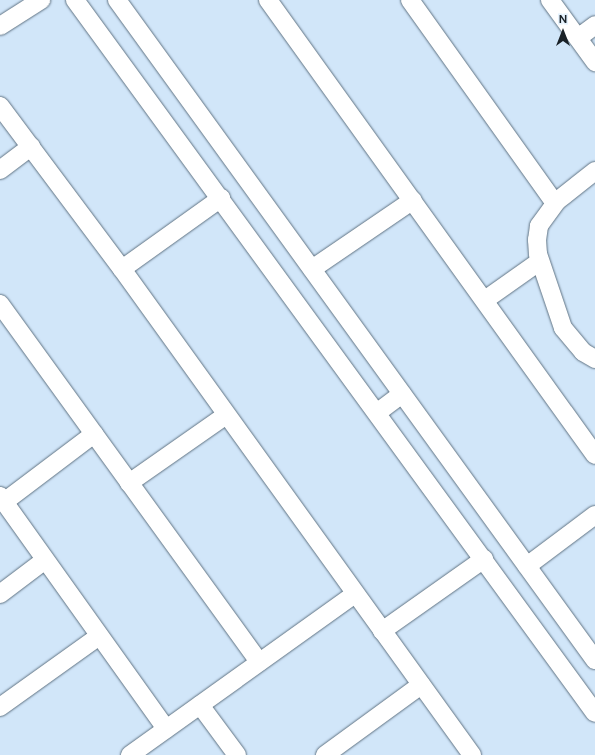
<!DOCTYPE html>
<html>
<head>
<meta charset="utf-8">
<style>
  body { margin:0 }
  #map { position:relative; width:595px; height:755px; overflow:hidden; background:#d1e6f9; font-family:Figtree,sans-serif }
  div>[style] { position:absolute }
  .roads { filter:drop-shadow(0 0 1px #607383) drop-shadow(0 0 1px #607383) }
  .street>* { height:18px; margin:-9px; padding:0 9px; transform-origin:9px; border-radius:9px; background:#fff }
  span { translate:-50% -50%; white-space:nowrap; text-align:center; line-height:1.15; -webkit-text-stroke:3px #e5f2fd; paint-order:stroke }
  .north { position:absolute; left:543px; top:12px; width:40px; height:40px; -webkit-text-stroke:3px #e5f2fd; paint-order:stroke; rotate:0deg; font-size:11px; font-weight:700; line-height:16px; text-align:center; color:#1a2228 }
  .north::after { content:''; display:block; margin:auto; width:14px; height:18px; background:#1a2228; clip-path:polygon(50% 0,100% 100%,50% 72%,0 100%) }
</style>
</head>
<body>
<div id="map">
  <div class="roads">
    <div class="street">
      <i style="left:75px;top:0;width:882px;rotate:53.9deg"></i>
      <i style="left:117px;top:0;width:815px;rotate:54.09deg"></i>
      <i style="left:268px;top:0;width:560px;rotate:54.3deg"></i>
      <i style="left:410px;top:0;width:249px;rotate:54.5deg"></i>
      <i style="left:550px;top:0;width:77px;rotate:54deg"></i>
      <i style="left:0;top:26px;width:49px;rotate:-32.4deg"></i>
      <i style="left:578px;top:38px;width:21px;rotate:-37deg"></i>
      <i style="left:0;top:106px;width:204px;rotate:53.2deg"></i>
      <i style="left:122px;top:269px;width:599px;rotate:54.24deg"></i>
      <i style="left:0;top:170px;width:39px;rotate:-37deg"></i>
      <i style="left:595px;top:171px;width:48px;rotate:141.7deg"></i>
      <i style="left:557px;top:201px;width:31px;rotate:126deg"></i>
      <i style="left:539px;top:226px;width:14px;rotate:98deg"></i>
      <i style="left:537px;top:240px;width:14px;rotate:86deg"></i>
      <i style="left:538px;top:254px;width:78px;rotate:71.3deg"></i>
      <i style="left:563px;top:328px;width:31px;rotate:50deg"></i>
      <i style="left:583px;top:352px;width:14px;rotate:30deg"></i>
      <i style="left:122px;top:269px;width:122px;rotate:-35.6deg"></i>
      <i style="left:312px;top:269px;width:122px;rotate:-34.3deg"></i>
      <i style="left:485px;top:300px;width:67px;rotate:-35.3deg"></i>
      <i style="left:0;top:304px;width:442px;rotate:54.1deg"></i>
      <i style="left:378px;top:412px;width:30px;rotate:-37deg"></i>
      <i style="left:129px;top:483px;width:118px;rotate:-35deg"></i>
      <i style="left:0;top:496px;width:286px;rotate:54.5deg"></i>
      <i style="left:4px;top:502px;width:113px;rotate:-37.1deg"></i>
      <i style="left:527px;top:566px;width:85px;rotate:-36.9deg"></i>
      <i style="left:0;top:594px;width:56px;rotate:-37.1deg"></i>
      <i style="left:382px;top:631px;width:125px;rotate:-35.2deg"></i>
      <i style="left:200px;top:705px;width:62px;rotate:53.5deg"></i>
      <i style="left:0;top:707px;width:122px;rotate:-35.6deg"></i>
      <i style="left:130px;top:755px;width:277px;rotate:-35.6deg"></i>
      <i style="left:325px;top:755px;width:119px;rotate:-36.1deg"></i>
    </div>
  </div>
  <div class="north">N</div>
</div>
</body>
</html>
